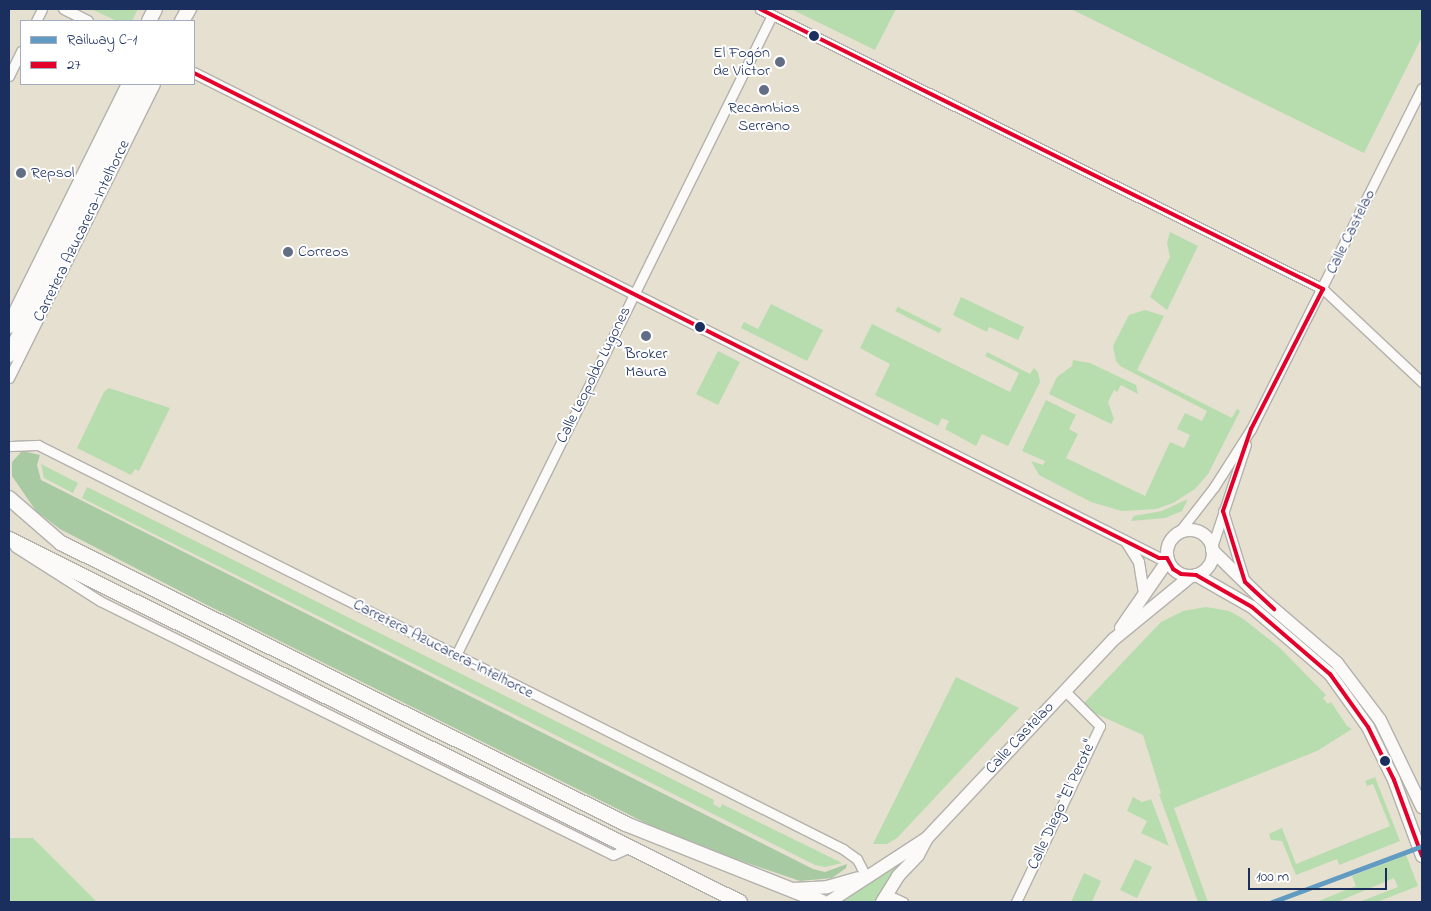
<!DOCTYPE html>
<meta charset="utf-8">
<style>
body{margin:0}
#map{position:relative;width:1431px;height:911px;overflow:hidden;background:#e6e0d0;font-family:"Indie Flower",sans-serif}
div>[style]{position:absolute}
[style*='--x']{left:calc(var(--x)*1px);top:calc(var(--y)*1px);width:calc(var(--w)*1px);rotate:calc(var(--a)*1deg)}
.green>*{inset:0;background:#b7dcae}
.forest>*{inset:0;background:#a7caa2}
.roads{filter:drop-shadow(1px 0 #b3b1ac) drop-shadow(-1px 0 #b3b1ac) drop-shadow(0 1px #b3b1ac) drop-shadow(0 -1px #b3b1ac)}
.minor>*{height:9px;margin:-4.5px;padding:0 4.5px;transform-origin:4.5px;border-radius:4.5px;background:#fbfaf8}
.tertiary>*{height:10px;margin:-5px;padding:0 5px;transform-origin:5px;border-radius:5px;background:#fbfaf8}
.secondary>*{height:12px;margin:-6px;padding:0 6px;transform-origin:6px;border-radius:6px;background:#fbfaf8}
.secondary>.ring{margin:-6px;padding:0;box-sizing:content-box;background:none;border:12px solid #fbfaf8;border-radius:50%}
.primary>*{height:14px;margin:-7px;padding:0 7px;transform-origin:7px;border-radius:7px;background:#fbfaf8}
.bus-1>*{height:4px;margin:-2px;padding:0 2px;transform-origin:2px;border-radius:2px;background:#e4002b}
.rail-1>*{height:5px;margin:-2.5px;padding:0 2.5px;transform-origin:2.5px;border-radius:2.5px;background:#619bc1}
.dots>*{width:14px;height:14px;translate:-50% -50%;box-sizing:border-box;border:2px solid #fff;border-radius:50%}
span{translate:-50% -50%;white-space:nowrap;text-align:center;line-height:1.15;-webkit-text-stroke:4px #fff;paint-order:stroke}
.poi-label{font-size:16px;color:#1b2f5e}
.right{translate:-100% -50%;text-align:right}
.left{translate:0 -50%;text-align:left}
.street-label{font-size:16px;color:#1b2f5e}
.frame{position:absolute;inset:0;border:10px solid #1b2f5e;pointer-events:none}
.legend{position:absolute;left:20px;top:20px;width:175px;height:65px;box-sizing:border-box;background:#fff;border:1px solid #a4acbf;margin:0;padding:6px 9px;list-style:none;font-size:15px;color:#1b2f5e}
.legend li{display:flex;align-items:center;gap:10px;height:25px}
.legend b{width:25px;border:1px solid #a4acbf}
.scale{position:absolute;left:1248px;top:868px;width:139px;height:22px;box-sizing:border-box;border:2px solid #1b2f5e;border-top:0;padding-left:6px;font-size:15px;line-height:18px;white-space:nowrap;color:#1b2f5e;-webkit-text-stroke:4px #fff;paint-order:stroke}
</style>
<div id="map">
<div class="green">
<i style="clip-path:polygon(91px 9px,138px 9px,132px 21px,117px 21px)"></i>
<i style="clip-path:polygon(791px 9px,896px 9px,875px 50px)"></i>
<i style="clip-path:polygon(1071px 9px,1422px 9px,1422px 37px,1364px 153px)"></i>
<i style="clip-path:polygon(1170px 232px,1198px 246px,1167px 310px,1150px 297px,1170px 257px,1167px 243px)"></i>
<i style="clip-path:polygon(961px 297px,1024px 327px,1018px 340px,989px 327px,987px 332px,953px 315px)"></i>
<i style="clip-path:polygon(771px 304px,823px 330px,807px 361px,741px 328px,744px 322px,758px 329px)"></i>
<i style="clip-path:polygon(898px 307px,942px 329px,939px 333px,895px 311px)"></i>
<i style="clip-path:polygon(1145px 310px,1164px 316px,1137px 370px,1232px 418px,1237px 409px,1240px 411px,1208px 474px,1195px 489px,1173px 503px,1156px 509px,1122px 511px,1091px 502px,1039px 475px,1031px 461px,1043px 465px,1045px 461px,1022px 451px,1046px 400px,1076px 415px,1069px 429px,1078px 434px,1066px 458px,1145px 496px,1170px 442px,1184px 448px,1190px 435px,1177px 429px,1185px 413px,1202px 421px,1207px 411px,1120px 366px,1116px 361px,1113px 346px,1129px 315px)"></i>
<i style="clip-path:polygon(872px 324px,1010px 392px,1019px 373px,985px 356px,987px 352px,1030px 374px,1034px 368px,1038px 372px,1040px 382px,1008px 446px,982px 434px,976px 446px,945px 429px,949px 421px,942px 418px,938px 426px,875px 395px,890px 364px,860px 348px)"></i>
<i style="clip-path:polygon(718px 351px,740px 362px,718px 405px,696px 394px)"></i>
<i style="clip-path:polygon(1073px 360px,1090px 363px,1136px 385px,1138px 394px,1121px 385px,1117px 392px,1114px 390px,1108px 402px,1114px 419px,1111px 424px,1049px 394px,1057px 377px,1072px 366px)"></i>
<i style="clip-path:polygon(109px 388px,170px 408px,139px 471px,135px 469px,131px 475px,77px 448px,104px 392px)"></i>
<i style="clip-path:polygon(41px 464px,78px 483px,73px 493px,44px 478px)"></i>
<i style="clip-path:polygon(87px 487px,714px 800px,713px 804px,720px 808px,722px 804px,842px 863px,825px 867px,815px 865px,82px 498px)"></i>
<i style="clip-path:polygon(1188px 499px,1182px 511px,1165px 518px,1131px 521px,1134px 516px,1162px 511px)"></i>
<i style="clip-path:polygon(1206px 607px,1229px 611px,1242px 618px,1279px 647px,1326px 695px,1323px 698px,1328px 704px,1331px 702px,1347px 726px,1352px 729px,1317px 751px,1174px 808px,1208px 902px,1198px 902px,1159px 794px,1161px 793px,1143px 735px,1092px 712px,1083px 704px,1161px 622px,1183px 611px)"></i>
<i style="clip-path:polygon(956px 677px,1019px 708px,897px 838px,887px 844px,873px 844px)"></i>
<i style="clip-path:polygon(1375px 777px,1400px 841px,1339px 865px,1337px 859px,1296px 875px,1282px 841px,1271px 840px,1269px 834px,1282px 828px,1296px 864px,1390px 826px,1373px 784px,1367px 786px,1365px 781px)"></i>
<i style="clip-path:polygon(1133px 797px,1142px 802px,1151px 799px,1169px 846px,1141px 833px,1147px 821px,1127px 811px)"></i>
<i style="clip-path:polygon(9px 838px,33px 838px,97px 902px,9px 902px)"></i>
<i style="clip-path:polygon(1406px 855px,1418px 886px,1377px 902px,1359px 902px,1398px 887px,1394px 878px,1337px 902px,1316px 902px,1356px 886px,1352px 876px)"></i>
<i style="clip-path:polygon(905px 856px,908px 858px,882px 889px,876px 902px,840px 902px)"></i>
<i style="clip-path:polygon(1135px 859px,1152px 867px,1137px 898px,1120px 890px)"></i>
<i style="clip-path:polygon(1084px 873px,1101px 881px,1092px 902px,1071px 902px)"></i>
</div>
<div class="forest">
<i style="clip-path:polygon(22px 451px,40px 455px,37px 465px,41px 480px,813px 869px,825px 872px,847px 864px,846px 868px,832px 878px,800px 881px,680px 840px,207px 605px,60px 529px,36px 511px,12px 476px,12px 462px)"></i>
</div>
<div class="roads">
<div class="minor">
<i style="--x:760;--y:9;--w:629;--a:26.44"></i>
<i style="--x:1323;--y:289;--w:136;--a:43.2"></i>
<i style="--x:36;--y:21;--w:13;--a:-63"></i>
<i style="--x:9;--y:76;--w:28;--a:-64"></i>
<i style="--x:9;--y:378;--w:328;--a:-63.6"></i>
<i style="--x:9;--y:446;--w:29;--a:-2"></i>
<i style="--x:38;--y:445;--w:901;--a:26.65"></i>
<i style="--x:843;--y:849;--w:17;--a:36"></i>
<i style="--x:857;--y:859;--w:18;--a:63"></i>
<i style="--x:1223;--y:511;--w:71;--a:72.8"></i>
<i style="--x:1179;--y:532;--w:57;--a:-52.1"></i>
<i style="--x:1214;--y:487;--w:69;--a:-57.5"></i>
<i style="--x:1251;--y:429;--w:381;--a:-63.4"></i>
<i style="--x:15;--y:547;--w:101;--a:32.4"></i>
<i style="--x:100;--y:601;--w:572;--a:26.34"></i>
<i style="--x:613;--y:855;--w:21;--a:-25"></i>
<i style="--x:1212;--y:547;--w:108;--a:-71.7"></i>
<i style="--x:456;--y:655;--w:714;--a:-63.72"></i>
<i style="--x:886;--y:894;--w:19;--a:25"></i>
<i style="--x:1016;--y:902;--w:195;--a:-64.5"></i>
<i style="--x:1100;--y:726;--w:49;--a:-135"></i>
</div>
<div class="tertiary">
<i style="--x:64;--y:9;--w:27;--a:27"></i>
<i style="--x:194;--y:73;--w:1080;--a:26.68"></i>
<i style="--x:1159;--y:558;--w:8;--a:0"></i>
<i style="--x:1127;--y:543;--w:22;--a:58"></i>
<i style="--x:1139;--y:562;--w:31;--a:81"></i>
</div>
<div class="secondary">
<i class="ring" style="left:1167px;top:530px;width:34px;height:34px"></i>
<i style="--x:1212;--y:550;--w:67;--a:44.4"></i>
<i style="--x:1260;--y:597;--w:101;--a:40.6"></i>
<i style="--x:1337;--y:663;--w:71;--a:53"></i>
<i style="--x:1380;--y:720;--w:97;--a:64.2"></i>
<i style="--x:1196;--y:575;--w:64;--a:29.7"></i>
<i style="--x:1252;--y:607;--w:103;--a:40.7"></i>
<i style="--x:1330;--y:674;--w:65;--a:54.4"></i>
<i style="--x:1368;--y:727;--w:59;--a:63.9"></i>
<i style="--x:1394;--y:780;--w:81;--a:69.8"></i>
<i style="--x:1121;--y:628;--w:83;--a:-55.3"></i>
<i style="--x:793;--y:889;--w:34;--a:-3"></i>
<i style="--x:827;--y:887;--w:32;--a:-16"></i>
<i style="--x:829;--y:902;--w:117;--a:-33.1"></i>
<i style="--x:882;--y:902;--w:31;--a:-58"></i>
<i style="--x:898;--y:876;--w:29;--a:-46"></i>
<i style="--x:918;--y:855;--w:19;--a:-62"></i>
<i style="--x:927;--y:838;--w:273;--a:-46.8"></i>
<i style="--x:1114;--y:639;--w:99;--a:-39.3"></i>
</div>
<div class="primary">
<i style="--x:149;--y:21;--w:13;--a:-63"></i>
<i style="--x:182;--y:21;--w:14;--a:-60"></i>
<i style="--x:9;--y:326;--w:270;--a:-63.6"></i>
<i style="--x:9;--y:355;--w:303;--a:-63.5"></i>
<i style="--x:9;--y:498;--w:69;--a:40.9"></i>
<i style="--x:61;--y:543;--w:631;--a:26.44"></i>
<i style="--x:626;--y:824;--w:211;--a:21.7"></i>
<i style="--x:9;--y:539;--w:816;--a:26.41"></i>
</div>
</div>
<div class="bus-1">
<i style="--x:760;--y:9;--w:629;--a:26.44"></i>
<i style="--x:1323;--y:289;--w:157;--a:117.2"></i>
<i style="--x:1251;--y:429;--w:87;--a:108.9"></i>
<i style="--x:1223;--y:511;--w:74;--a:72.8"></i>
<i style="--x:1245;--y:582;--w:40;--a:43"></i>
<i style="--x:194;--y:73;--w:1080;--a:26.68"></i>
<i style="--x:1159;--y:558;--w:8;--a:0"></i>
<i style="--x:1167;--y:558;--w:13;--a:61"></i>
<i style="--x:1173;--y:569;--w:9;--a:32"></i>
<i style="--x:1181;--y:574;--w:15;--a:4"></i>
<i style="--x:1196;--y:575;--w:64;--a:29.7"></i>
<i style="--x:1252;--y:607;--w:103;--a:40.7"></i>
<i style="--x:1330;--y:674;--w:65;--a:54.4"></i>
<i style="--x:1368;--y:727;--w:59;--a:63.9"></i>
<i style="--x:1394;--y:780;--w:81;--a:69.8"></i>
</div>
<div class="rail-1">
<i style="--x:1272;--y:902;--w:160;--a:-20.5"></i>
</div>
<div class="dots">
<i style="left:814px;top:36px;background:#1b2f5e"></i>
<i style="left:780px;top:62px;background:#626d86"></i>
<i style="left:764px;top:90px;background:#626d86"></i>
<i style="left:21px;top:173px;background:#626d86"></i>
<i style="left:288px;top:252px;background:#626d86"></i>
<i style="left:700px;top:327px;background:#1b2f5e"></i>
<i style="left:646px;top:336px;background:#626d86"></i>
<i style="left:1385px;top:761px;background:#1b2f5e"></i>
</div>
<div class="poi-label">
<span class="right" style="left:770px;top:62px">El Fogón<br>de Victor</span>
<span style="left:764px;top:117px">Recambios<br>Serrano</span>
<span class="left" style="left:31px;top:173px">Repsol</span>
<span class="left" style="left:298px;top:252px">Correos</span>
<span style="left:646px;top:363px">Broker<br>Maura</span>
</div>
<div class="street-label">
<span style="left:82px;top:231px;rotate:-64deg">Carretera Azucarera-Intelhorce</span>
<span style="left:1351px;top:232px;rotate:-64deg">Calle Castelao</span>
<span style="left:594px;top:375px;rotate:-64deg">Calle Leopoldo Lugones</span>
<span style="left:443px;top:649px;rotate:27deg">Carretera Azucarera-Intelhorce</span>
<span style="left:1020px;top:738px;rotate:-47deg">Calle Castelao</span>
<span style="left:1062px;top:805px;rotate:-65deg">Calle Diego "El Perote"</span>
</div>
<div class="frame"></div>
<ul class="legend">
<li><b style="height:6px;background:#619bc1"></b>Railway C-1</li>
<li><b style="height:6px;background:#e4002b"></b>27</li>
</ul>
<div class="scale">100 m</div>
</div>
